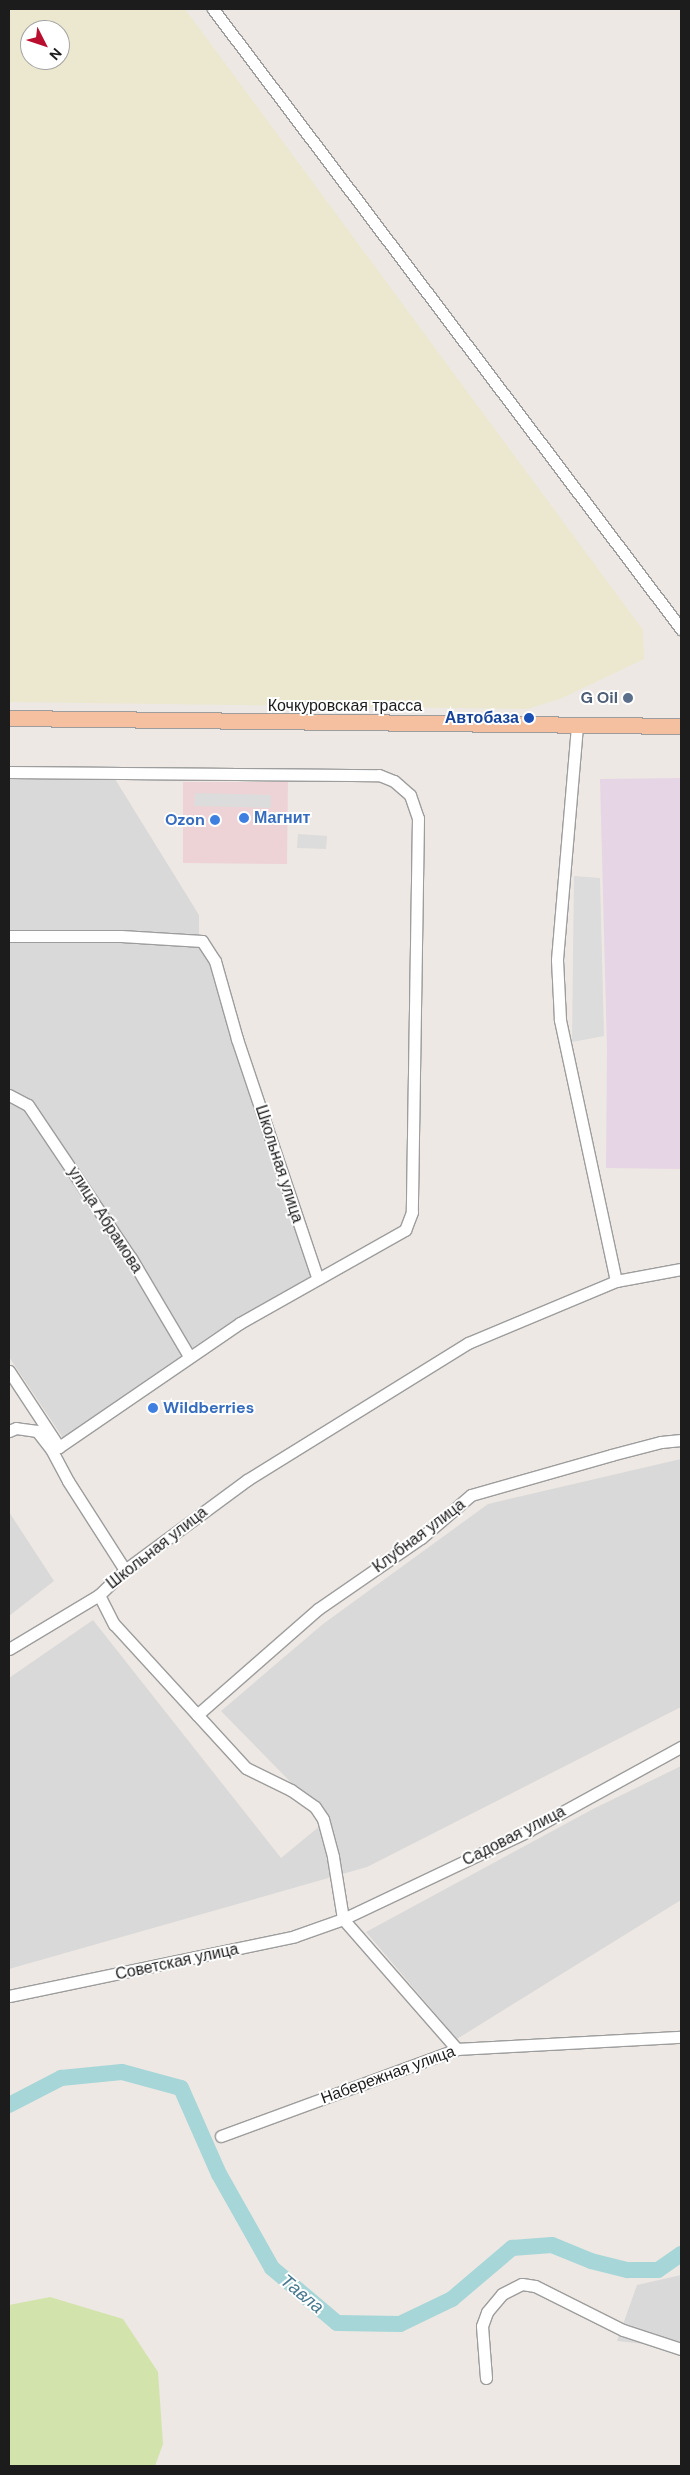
<!DOCTYPE html>
<meta charset="utf-8">
<style>
body{margin:0}
#map{position:relative;width:690px;height:2475px;overflow:hidden;background:#ede8e3;font-family:"DM Sans",sans-serif}
div>[style]{position:absolute}
[style*='--x']{left:calc(var(--x)*1px);top:calc(var(--y)*1px);width:calc(var(--w)*1px);rotate:calc(var(--a)*1deg)}
.residential>*{inset:0;background:#dad9d9}
.commercial>*{inset:0;background:#edd3d6}
.industrial>*{inset:0;background:#e6d5e5}
.farmland>*{inset:0;background:#ebe8cf}
.grass>*{inset:0;background:#d2e4ac}
.parking>*{inset:0;background:#dcdcdc}
.river>*{height:16px;margin:-8px;padding:0 8px;transform-origin:8px;border-radius:8px;background:#a6d6d8}
.roads{filter:drop-shadow(1px 0 #9d9d9d) drop-shadow(-1px 0 #9d9d9d) drop-shadow(0 1px #9d9d9d) drop-shadow(0 -1px #9d9d9d)}
.minor>*{height:11px;margin:-5.5px;padding:0 5.5px;transform-origin:5.5px;border-radius:5.5px;background:#fff}
.major>*{height:15px;margin:-7.5px;padding:0 7.5px;transform-origin:7.5px;border-radius:7.5px;background:#f5c0a0}
.dots>*{width:14px;height:14px;translate:-50% -50%;box-sizing:border-box;border:2px solid #fff;border-radius:50%}
span{translate:-50% -50%;white-space:nowrap;text-align:center;line-height:1.15;-webkit-text-stroke:4px #fff;paint-order:stroke}
.service-label{font-size:16px;color:#4e5e75;font-weight:700}
.right{translate:-100% -50%;text-align:right}
.street-label{font-size:16px;color:#1c1c1c}
.transit-label{font-size:16px;color:#164399;font-weight:700}
.shop-label{font-size:16px;color:#366cbe;font-weight:700}
.left{translate:0 -50%;text-align:left}
.water-label{font-size:18px;color:#47788e;font-style:italic}
.frame{position:absolute;inset:0;border:10px solid #1c1c1c;pointer-events:none}
.north{position:absolute;left:20px;top:20px;width:50px;height:50px;box-sizing:border-box;background:#fff;border:1px solid #a4a4a4;border-radius:50%;rotate:131deg;font-size:14px;font-weight:700;line-height:20px;text-align:center;color:#1c1c1c}
.north::after{content:'';display:block;margin:auto;width:18px;height:22px;background:#ba0e2e;clip-path:polygon(50% 0,100% 100%,50% 72%,0 100%)}
</style>
<div id="map">
<div class="residential">
<i style="clip-path:polygon(9px 778px,115px 779px,199px 915px,199px 947px,209px 961px,312px 1276px,214px 1333px,63px 1438px,9px 1357px)"></i>
<i style="clip-path:polygon(681px 1459px,681px 1707px,367px 1867px,9px 1969px,9px 1678px,93px 1620px,281px 1858px,321px 1825px,315px 1807px,221px 1711px,323px 1624px,488px 1504px)"></i>
<i style="clip-path:polygon(9px 1512px,54px 1581px,9px 1616px)"></i>
<i style="clip-path:polygon(681px 1766px,681px 1900px,457px 2039px,366px 1932px,593px 1809px)"></i>
<i style="clip-path:polygon(681px 2275px,681px 2348px,617px 2341px,637px 2285px)"></i>
</div>
<div class="commercial">
<i style="clip-path:polygon(183px 782px,288px 782px,287px 864px,183px 863px)"></i>
</div>
<div class="industrial">
<i style="clip-path:polygon(681px 778px,681px 1169px,606px 1168px,607px 1050px,600px 779px)"></i>
</div>
<div class="farmland">
<i style="clip-path:polygon(evenodd,9px 9px,185px 9px,643px 630px,644px 659px,560px 699px,527px 709px,9px 702px,9px 9px,30px 30px,60px 30px,60px 60px,30px 60px,30px 30px)"></i>
</div>
<div class="grass">
<i style="clip-path:polygon(50px 2297px,123px 2319px,158px 2372px,163px 2444px,155px 2466px,9px 2466px,9px 2305px)"></i>
</div>
<div class="parking">
<i style="clip-path:polygon(195px 793px,271px 795px,271px 808px,194px 806px)"></i>
<i style="clip-path:polygon(298px 834px,327px 836px,326px 849px,297px 848px)"></i>
<i style="clip-path:polygon(574px 876px,600px 878px,604px 1036px,572px 1042px)"></i>
</div>
<div class="river">
<i style="--x:9;--y:2105;--w:59;--a:-27.4"></i>
<i style="--x:61;--y:2078;--w:61;--a:-5.6"></i>
<i style="--x:122;--y:2072;--w:61;--a:15.2"></i>
<i style="--x:181;--y:2088;--w:94;--a:66.2"></i>
<i style="--x:219;--y:2174;--w:108;--a:60.6"></i>
<i style="--x:272;--y:2268;--w:85;--a:40.2"></i>
<i style="--x:337;--y:2323;--w:63;--a:0.9"></i>
<i style="--x:400;--y:2324;--w:58;--a:-25.7"></i>
<i style="--x:452;--y:2299;--w:79;--a:-40.4"></i>
<i style="--x:512;--y:2248;--w:40;--a:-4.3"></i>
<i style="--x:552;--y:2245;--w:42;--a:22.3"></i>
<i style="--x:591;--y:2261;--w:38;--a:14"></i>
<i style="--x:628;--y:2270;--w:30;--a:0"></i>
<i style="--x:658;--y:2270;--w:28;--a:-35"></i>
</div>
<div class="roads">
<div class="minor">
<i style="--x:213;--y:9;--w:777;--a:52.95"></i>
<i style="--x:577;--y:726;--w:235;--a:94.9"></i>
<i style="--x:557;--y:960;--w:60;--a:87.1"></i>
<i style="--x:560;--y:1020;--w:267;--a:77.9"></i>
<i style="--x:9;--y:772;--w:370;--a:0.5"></i>
<i style="--x:379;--y:775;--w:16;--a:22"></i>
<i style="--x:394;--y:781;--w:21;--a:41"></i>
<i style="--x:410;--y:795;--w:24;--a:71"></i>
<i style="--x:418;--y:818;--w:394;--a:90.9"></i>
<i style="--x:412;--y:1212;--w:19;--a:111"></i>
<i style="--x:405;--y:1230;--w:189;--a:150.6"></i>
<i style="--x:240;--y:1323;--w:219;--a:145.6"></i>
<i style="--x:59;--y:1447;--w:8;--a:166"></i>
<i style="--x:51;--y:1449;--w:23;--a:-128"></i>
<i style="--x:37;--y:1431;--w:21;--a:-172"></i>
<i style="--x:16;--y:1428;--w:8;--a:157"></i>
<i style="--x:9;--y:936;--w:112;--a:0"></i>
<i style="--x:121;--y:936;--w:81;--a:3.5"></i>
<i style="--x:202;--y:941;--w:24;--a:57"></i>
<i style="--x:215;--y:961;--w:81;--a:74.2"></i>
<i style="--x:237;--y:1039;--w:253;--a:71.4"></i>
<i style="--x:9;--y:1095;--w:21;--a:28"></i>
<i style="--x:28;--y:1105;--w:184;--a:56.1"></i>
<i style="--x:131;--y:1258;--w:114;--a:59.4"></i>
<i style="--x:9;--y:1371;--w:91;--a:56.7"></i>
<i style="--x:51;--y:1449;--w:36;--a:62"></i>
<i style="--x:68;--y:1481;--w:106;--a:57.4"></i>
<i style="--x:99;--y:1595;--w:33;--a:63"></i>
<i style="--x:114;--y:1624;--w:195;--a:47.5"></i>
<i style="--x:246;--y:1768;--w:50;--a:26.1"></i>
<i style="--x:291;--y:1790;--w:29;--a:35"></i>
<i style="--x:315;--y:1807;--w:14;--a:56"></i>
<i style="--x:323;--y:1819;--w:39;--a:75"></i>
<i style="--x:333;--y:1857;--w:63;--a:80.8"></i>
<i style="--x:343;--y:1919;--w:173;--a:48.8"></i>
<i style="--x:9;--y:1649;--w:105;--a:-31"></i>
<i style="--x:99;--y:1595;--w:36;--a:-44"></i>
<i style="--x:125;--y:1570;--w:152;--a:-36.4"></i>
<i style="--x:247;--y:1480;--w:260;--a:-31.8"></i>
<i style="--x:468;--y:1343;--w:160;--a:-22.7"></i>
<i style="--x:616;--y:1281;--w:66;--a:-10.5"></i>
<i style="--x:197;--y:1715;--w:161;--a:-41.2"></i>
<i style="--x:318;--y:1609;--w:125;--a:-34.6"></i>
<i style="--x:421;--y:1538;--w:66;--a:-40.7"></i>
<i style="--x:471;--y:1495;--w:146;--a:-15.9"></i>
<i style="--x:611;--y:1455;--w:52;--a:-14.6"></i>
<i style="--x:661;--y:1442;--w:20;--a:-6"></i>
<i style="--x:9;--y:1996;--w:292;--a:-11.8"></i>
<i style="--x:295;--y:1936;--w:51;--a:-19.5"></i>
<i style="--x:343;--y:1919;--w:205;--a:-25.4"></i>
<i style="--x:528;--y:1831;--w:175;--a:-28.8"></i>
<i style="--x:221;--y:2136;--w:252;--a:-20.2"></i>
<i style="--x:457;--y:2049;--w:224;--a:-3.1"></i>
<i style="--x:486;--y:2378;--w:52;--a:-94.4"></i>
<i style="--x:482;--y:2326;--w:15;--a:-70"></i>
<i style="--x:487;--y:2312;--w:23;--a:-50"></i>
<i style="--x:502;--y:2294;--w:22;--a:-27"></i>
<i style="--x:522;--y:2284;--w:13;--a:9"></i>
<i style="--x:535;--y:2286;--w:98;--a:26.6"></i>
<i style="--x:623;--y:2330;--w:61;--a:18.1"></i>
</div>
<div class="major">
<i style="--x:9;--y:718;--w:672;--a:0.68"></i>
</div>
</div>
<div class="dots">
<i style="left:628px;top:698px;background:#5c6f8a"></i>
<i style="left:529px;top:718px;background:#1a4fb4"></i>
<i style="left:244px;top:818px;background:#3f7fe0"></i>
<i style="left:215px;top:820px;background:#3f7fe0"></i>
<i style="left:153px;top:1408px;background:#3f7fe0"></i>
</div>
<div class="service-label">
<span class="right" style="left:618px;top:698px">G Oil</span>
</div>
<div class="street-label">
<span style="left:345px;top:706px">Кочкуровская трасса</span>
<span style="left:279px;top:1164px;rotate:72deg">Школьная улица</span>
<span style="left:105px;top:1220px;rotate:57deg">улица Абрамова</span>
<span style="left:419px;top:1536px;rotate:-37deg">Клубная улица</span>
<span style="left:157px;top:1548px;rotate:-38deg">Школьная улица</span>
<span style="left:514px;top:1836px;rotate:-27deg">Садовая улица</span>
<span style="left:177px;top:1962px;rotate:-12deg">Советская улица</span>
<span style="left:388px;top:2075px;rotate:-20deg">Набережная улица</span>
</div>
<div class="transit-label">
<span class="right" style="left:519px;top:718px">Автобаза</span>
</div>
<div class="shop-label">
<span class="left" style="left:254px;top:818px">Магнит</span>
<span class="right" style="left:205px;top:820px">Ozon</span>
<span class="left" style="left:163px;top:1408px">Wildberries</span>
</div>
<div class="water-label">
<span style="left:302px;top:2294px;rotate:40deg">Тавла</span>
</div>
<div class="frame"></div>
<div class="north">N</div>
</div>
